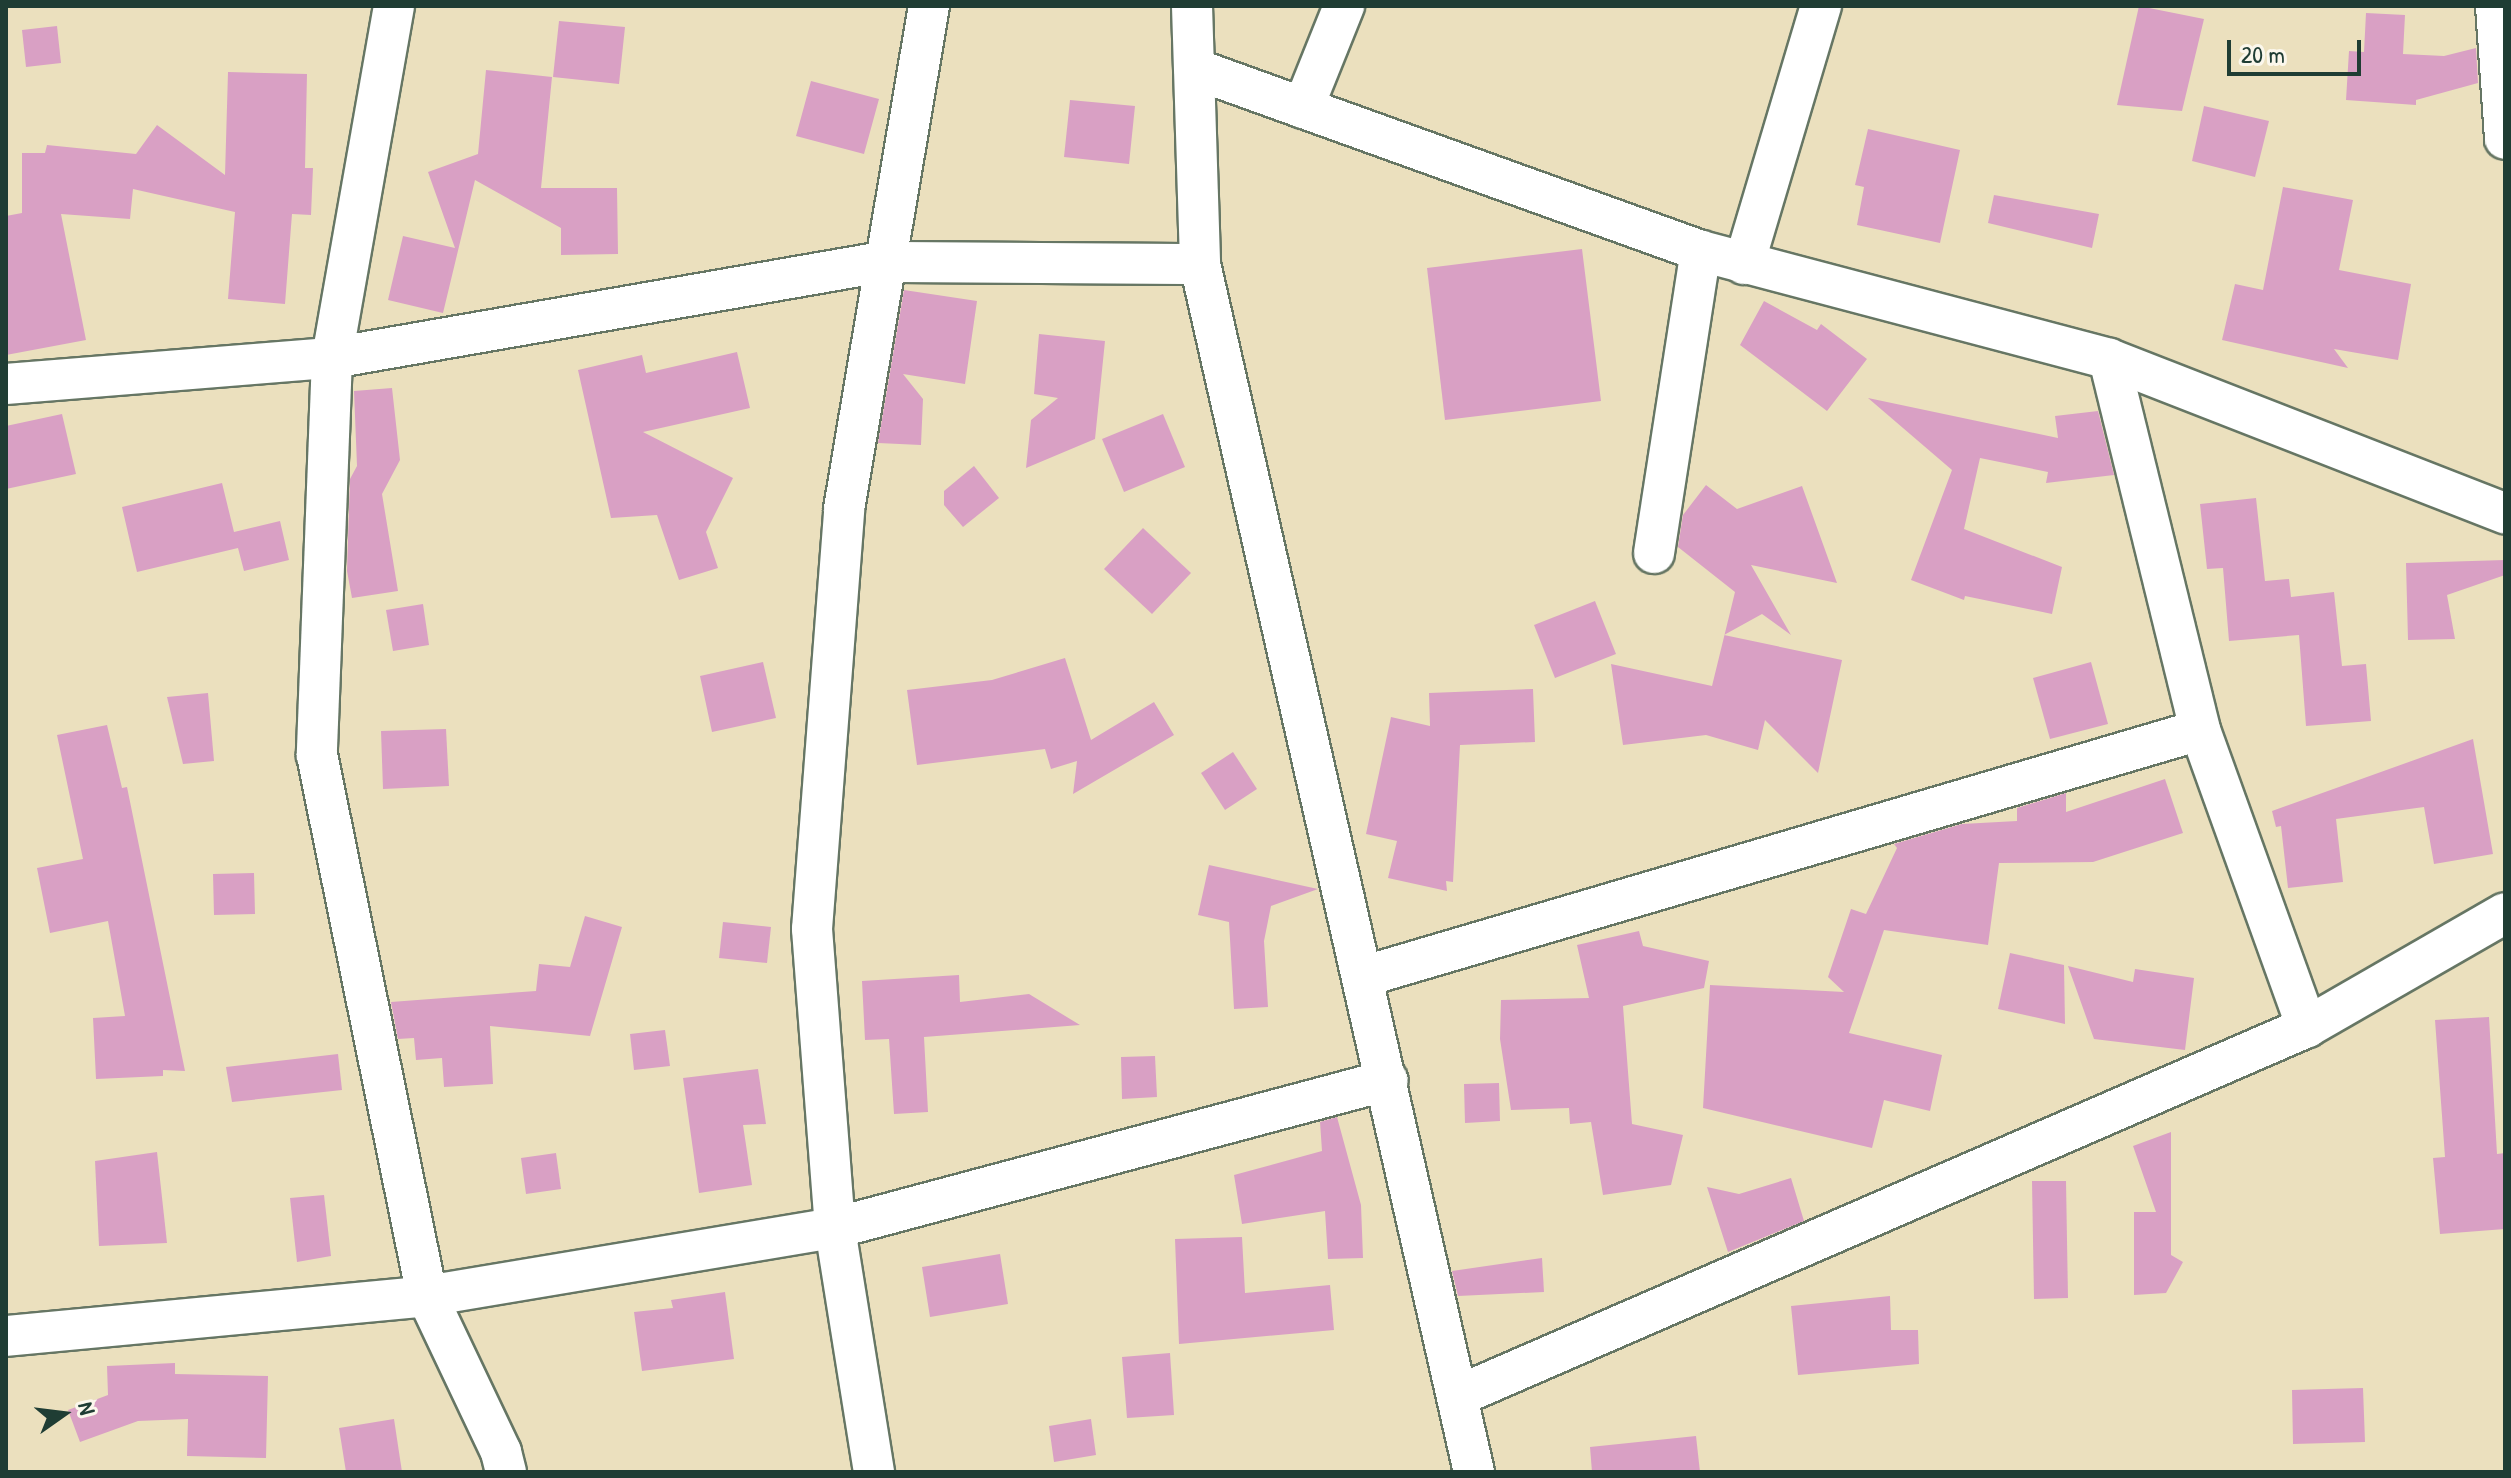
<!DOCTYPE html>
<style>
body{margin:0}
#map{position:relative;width:2511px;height:1478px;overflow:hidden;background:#ebe0be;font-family:"Patrick Hand",sans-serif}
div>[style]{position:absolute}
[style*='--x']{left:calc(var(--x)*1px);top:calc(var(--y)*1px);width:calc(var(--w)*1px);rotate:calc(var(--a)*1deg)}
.building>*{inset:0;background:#d9a0c4}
.roads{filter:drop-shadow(2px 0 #667664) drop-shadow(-2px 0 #667664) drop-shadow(0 2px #667664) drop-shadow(0 -2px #667664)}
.street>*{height:40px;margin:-20px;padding:0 20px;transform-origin:20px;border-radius:20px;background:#fff}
span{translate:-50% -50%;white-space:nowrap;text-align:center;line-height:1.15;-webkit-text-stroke:6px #fbf7ec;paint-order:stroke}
.frame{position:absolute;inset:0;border:8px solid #1f3d34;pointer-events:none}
.north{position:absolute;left:24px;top:1374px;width:80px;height:80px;-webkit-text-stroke:6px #fbf7ec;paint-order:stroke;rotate:76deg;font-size:22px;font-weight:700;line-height:32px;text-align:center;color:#1f3d34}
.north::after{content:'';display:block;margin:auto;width:28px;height:36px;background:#1f3d34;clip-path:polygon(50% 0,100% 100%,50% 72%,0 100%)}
.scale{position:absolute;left:2227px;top:40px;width:134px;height:36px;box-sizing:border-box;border:4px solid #1f3d34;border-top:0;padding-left:10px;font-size:24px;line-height:28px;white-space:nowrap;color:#1f3d34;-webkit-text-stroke:6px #fbf7ec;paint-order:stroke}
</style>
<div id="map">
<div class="building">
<i style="clip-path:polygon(2139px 6px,2204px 19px,2182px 111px,2117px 105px)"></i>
<i style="clip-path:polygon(2366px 13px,2405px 15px,2403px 54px,2444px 56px,2476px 48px,2478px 83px,2416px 100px,2416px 105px,2346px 100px,2349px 51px,2364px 52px)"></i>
<i style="clip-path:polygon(559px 21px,625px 27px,619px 84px,553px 77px)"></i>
<i style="clip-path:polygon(57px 26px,61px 63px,26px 67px,22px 30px)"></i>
<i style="clip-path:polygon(486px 70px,552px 77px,541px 188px,617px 188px,618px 254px,561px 255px,561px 228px,475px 180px,443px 313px,388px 300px,403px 236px,455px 248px,428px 172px,478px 154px)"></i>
<i style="clip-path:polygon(228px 72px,307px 74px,305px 168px,313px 168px,311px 215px,292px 214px,285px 304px,228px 299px,235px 212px,133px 189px,130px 219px,61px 214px,86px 340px,6px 355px,6px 216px,22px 213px,22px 153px,45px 153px,47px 145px,136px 154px,157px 125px,225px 175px)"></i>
<i style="clip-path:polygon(811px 81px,879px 99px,864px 154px,796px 136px)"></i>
<i style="clip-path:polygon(1070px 100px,1135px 106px,1129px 164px,1064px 157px)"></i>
<i style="clip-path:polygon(2204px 106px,2269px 121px,2255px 177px,2192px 161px)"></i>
<i style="clip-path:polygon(1868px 129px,1960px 150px,1940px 243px,1857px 225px,1864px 187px,1855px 185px)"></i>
<i style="clip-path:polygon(2283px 187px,2353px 200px,2339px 270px,2411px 284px,2398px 360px,2334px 349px,2348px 368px,2222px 340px,2235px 284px,2263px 290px)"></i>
<i style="clip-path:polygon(1994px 195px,2099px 214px,2092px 248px,1988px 223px)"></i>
<i style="clip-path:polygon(1582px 249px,1601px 401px,1445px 420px,1427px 268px)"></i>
<i style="clip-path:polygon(904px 290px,977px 301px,965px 384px,903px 374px,923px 399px,921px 445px,878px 443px)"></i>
<i style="clip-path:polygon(1764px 301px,1817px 330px,1821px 324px,1867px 359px,1827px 411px,1740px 345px)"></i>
<i style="clip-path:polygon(1039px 334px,1105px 341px,1095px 439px,1026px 468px,1031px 420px,1058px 398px,1034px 394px)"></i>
<i style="clip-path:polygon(737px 352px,750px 408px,643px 432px,733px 478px,706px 532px,718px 568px,679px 580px,657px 515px,611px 518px,578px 370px,642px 355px,646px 373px)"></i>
<i style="clip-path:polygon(392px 388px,400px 460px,382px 494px,398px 591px,352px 598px,347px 571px,350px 479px,357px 466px,354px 391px)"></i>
<i style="clip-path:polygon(1868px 398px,2058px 438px,2055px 416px,2098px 411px,2114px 475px,2046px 483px,2048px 472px,1980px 458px,1964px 529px,2062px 567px,2052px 614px,1965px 596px,1964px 600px,1911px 580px,1952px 470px)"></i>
<i style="clip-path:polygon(62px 414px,76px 474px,6px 489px,6px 426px)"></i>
<i style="clip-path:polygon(1163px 414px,1185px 467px,1124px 492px,1102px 439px)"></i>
<i style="clip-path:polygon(974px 466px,999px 498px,963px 527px,944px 505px,944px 491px)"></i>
<i style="clip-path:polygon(222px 483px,234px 532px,280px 521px,289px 560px,244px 571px,238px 548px,137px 572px,122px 507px)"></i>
<i style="clip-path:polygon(1706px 485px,1737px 509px,1802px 486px,1837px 583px,1751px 565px,1791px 635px,1762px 614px,1724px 635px,1842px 660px,1818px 773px,1765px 720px,1758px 750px,1706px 735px,1623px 745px,1611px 664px,1712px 686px,1735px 592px,1678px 547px,1683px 515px)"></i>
<i style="clip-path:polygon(2256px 498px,2265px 581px,2289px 579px,2291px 597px,2334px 592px,2342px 666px,2366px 664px,2371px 721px,2306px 726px,2299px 635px,2229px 641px,2223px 568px,2207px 569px,2200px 504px)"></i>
<i style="clip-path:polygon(1143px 528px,1191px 573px,1152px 614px,1104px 569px)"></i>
<i style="clip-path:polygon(2505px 560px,2505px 575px,2447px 595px,2455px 639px,2408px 640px,2406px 563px)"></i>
<i style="clip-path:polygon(1595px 601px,1616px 654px,1555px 678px,1534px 625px)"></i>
<i style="clip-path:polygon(423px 604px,429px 645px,393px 651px,386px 610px)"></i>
<i style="clip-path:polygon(1065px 658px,1091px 740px,1154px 702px,1174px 735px,1073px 794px,1077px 761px,1051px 769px,1045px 749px,917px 765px,907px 690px,992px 680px)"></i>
<i style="clip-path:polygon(763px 662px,776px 718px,712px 732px,700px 676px)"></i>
<i style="clip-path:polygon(2091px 662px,2108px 724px,2050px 739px,2033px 678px)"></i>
<i style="clip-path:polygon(1533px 689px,1535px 742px,1460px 745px,1453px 882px,1446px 881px,1447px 891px,1388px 878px,1397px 841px,1366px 834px,1391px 717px,1430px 726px,1429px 693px)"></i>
<i style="clip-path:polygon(208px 693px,214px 761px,183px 764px,167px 697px)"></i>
<i style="clip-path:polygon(107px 725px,122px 788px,127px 787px,185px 1071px,163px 1070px,163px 1076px,96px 1079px,93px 1018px,125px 1016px,108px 921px,50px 933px,37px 868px,83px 859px,57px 735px)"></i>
<i style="clip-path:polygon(446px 729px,449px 786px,383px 789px,381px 731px)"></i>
<i style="clip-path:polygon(2473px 739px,2493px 854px,2434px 864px,2424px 807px,2336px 819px,2343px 882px,2288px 888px,2281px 826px,2276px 827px,2272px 811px)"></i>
<i style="clip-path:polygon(1233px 752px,1257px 789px,1225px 810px,1201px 773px)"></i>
<i style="clip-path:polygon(2165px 779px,2183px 833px,2093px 862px,1999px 863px,1988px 945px,1884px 930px,1849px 1033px,1942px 1055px,1930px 1111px,1884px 1100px,1872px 1148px,1703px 1108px,1710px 985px,1844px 992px,1828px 977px,1851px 909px,1866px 914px,1897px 848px,1894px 844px,1962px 824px,2017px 821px,2017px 808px,2066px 793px,2066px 812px)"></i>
<i style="clip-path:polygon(1209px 865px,1318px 889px,1271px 906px,1264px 941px,1268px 1007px,1234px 1009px,1229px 922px,1198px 915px)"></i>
<i style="clip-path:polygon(254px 873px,255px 914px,214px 915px,213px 874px)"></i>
<i style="clip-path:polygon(585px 916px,622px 927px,590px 1036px,490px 1026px,493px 1084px,444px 1087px,442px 1058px,416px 1060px,414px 1038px,398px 1039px,391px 1002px,536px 991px,539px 964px,570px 967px)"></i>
<i style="clip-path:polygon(723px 922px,771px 927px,767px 963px,719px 958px)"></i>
<i style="clip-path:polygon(1639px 931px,1643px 946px,1709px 961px,1704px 988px,1623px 1006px,1632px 1124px,1683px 1135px,1671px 1185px,1603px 1195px,1591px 1122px,1570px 1124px,1569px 1108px,1511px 1110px,1500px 1039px,1501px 1000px,1589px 998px,1577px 945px)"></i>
<i style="clip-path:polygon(2010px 953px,2064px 965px,2065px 1024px,1998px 1009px)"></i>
<i style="clip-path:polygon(2068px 966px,2133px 982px,2135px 969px,2194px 978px,2185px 1050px,2094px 1039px)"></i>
<i style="clip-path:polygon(959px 975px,960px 1002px,1029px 994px,1080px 1025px,924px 1037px,928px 1112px,894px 1114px,889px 1039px,865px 1040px,862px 981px)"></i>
<i style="clip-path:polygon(2489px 1017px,2497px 1154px,2505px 1153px,2505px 1229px,2440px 1234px,2433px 1158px,2445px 1157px,2435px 1020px)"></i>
<i style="clip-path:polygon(665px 1030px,670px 1066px,634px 1070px,630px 1034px)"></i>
<i style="clip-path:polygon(338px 1054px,342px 1090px,232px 1102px,226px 1067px)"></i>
<i style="clip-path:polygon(1155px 1056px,1157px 1097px,1122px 1099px,1121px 1057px)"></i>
<i style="clip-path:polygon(758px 1069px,766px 1124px,743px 1125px,752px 1185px,699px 1193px,683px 1078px)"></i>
<i style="clip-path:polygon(1499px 1083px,1500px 1121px,1465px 1123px,1464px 1084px)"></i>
<i style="clip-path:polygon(1337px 1117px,1361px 1205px,1363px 1258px,1328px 1259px,1325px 1211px,1242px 1224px,1234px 1175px,1322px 1151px,1320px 1122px)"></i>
<i style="clip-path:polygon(2171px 1132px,2171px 1255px,2183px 1262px,2166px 1293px,2134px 1295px,2134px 1212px,2156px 1212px,2133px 1146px)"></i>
<i style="clip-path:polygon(157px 1152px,167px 1243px,99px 1246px,95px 1161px)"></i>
<i style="clip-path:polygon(556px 1153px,561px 1189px,526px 1194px,521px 1158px)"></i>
<i style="clip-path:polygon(1791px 1178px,1804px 1221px,1728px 1252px,1707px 1187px,1739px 1194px)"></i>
<i style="clip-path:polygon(2032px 1181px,2066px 1181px,2068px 1298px,2034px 1299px)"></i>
<i style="clip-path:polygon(324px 1195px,331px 1256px,297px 1262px,290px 1198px)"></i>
<i style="clip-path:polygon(1242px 1237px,1245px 1293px,1330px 1285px,1334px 1330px,1179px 1344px,1175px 1239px)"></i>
<i style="clip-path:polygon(1000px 1254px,1008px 1304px,930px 1317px,922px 1267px)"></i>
<i style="clip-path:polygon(1542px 1258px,1544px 1292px,1458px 1296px,1452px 1271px)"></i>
<i style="clip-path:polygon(725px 1292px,734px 1359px,642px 1371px,634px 1312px,673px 1308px,671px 1300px)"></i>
<i style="clip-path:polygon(1890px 1296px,1891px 1330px,1918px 1330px,1919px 1364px,1798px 1375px,1791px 1306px)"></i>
<i style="clip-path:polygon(1170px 1353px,1174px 1415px,1127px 1418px,1122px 1357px)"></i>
<i style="clip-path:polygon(175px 1363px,175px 1374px,268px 1376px,266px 1458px,187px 1456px,188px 1419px,138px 1421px,80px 1442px,68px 1410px,108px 1395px,107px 1366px)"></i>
<i style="clip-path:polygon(2363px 1388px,2365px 1442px,2293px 1444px,2292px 1390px)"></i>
<i style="clip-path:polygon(394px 1419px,402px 1472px,346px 1472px,339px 1428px)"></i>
<i style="clip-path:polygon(1091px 1419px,1096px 1455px,1054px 1462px,1049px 1426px)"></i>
<i style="clip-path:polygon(1696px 1436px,1700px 1472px,1592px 1472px,1590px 1447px)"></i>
</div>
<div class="roads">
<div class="street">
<i style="--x:394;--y:6;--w:357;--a:100"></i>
<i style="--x:332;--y:358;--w:397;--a:92.2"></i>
<i style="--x:317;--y:755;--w:552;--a:78.51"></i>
<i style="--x:427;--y:1296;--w:173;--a:64.6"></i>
<i style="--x:501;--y:1452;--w:21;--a:76"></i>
<i style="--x:1192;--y:6;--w:258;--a:88.2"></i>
<i style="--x:1200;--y:264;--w:1239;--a:77.22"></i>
<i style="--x:2496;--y:6;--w:133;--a:86.1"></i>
<i style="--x:1198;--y:70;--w:535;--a:19.79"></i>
<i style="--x:1701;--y:251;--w:422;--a:14.8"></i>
<i style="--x:2109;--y:359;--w:425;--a:21.3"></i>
<i style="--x:1303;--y:108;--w:110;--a:-68.1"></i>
<i style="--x:1744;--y:264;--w:269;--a:-73.4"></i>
<i style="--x:2109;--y:359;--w:382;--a:76.2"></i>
<i style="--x:2200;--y:730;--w:316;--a:70.2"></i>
<i style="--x:6;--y:384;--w:327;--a:-4.6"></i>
<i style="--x:332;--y:358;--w:558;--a:-9.9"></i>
<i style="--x:882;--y:262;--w:318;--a:0.4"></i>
<i style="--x:1654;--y:553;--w:306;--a:-81.2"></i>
<i style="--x:1365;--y:976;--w:870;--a:-16.42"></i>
<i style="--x:6;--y:1336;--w:423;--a:-5.4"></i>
<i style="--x:427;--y:1296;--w:414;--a:-9.5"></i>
<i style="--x:835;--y:1228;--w:572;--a:-14.98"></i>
<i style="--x:1460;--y:1395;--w:923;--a:-23.48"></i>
<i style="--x:2307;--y:1027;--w:228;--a:-29.9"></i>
<i style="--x:874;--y:1472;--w:247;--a:-99.1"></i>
<i style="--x:835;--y:1228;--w:300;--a:-94.4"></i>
<i style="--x:812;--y:929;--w:421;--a:-85.6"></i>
<i style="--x:844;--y:509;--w:510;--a:-80.41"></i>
</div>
</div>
<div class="frame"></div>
<div class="north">N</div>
<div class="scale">20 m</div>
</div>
